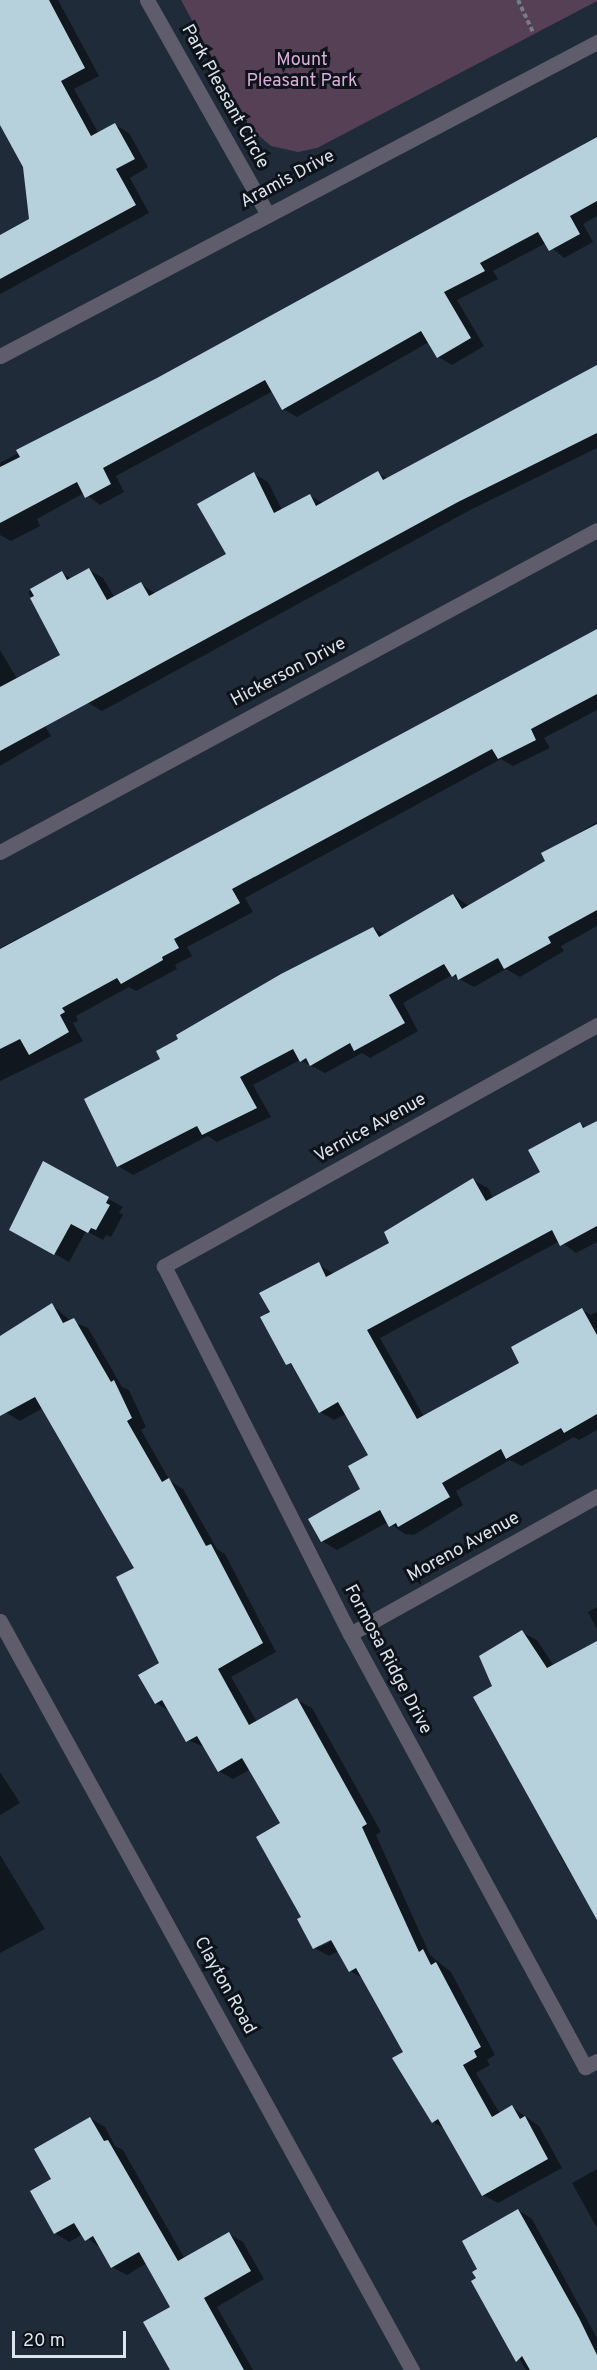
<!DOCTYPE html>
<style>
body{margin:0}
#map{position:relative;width:597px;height:2370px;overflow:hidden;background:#202b3a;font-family:Overpass,sans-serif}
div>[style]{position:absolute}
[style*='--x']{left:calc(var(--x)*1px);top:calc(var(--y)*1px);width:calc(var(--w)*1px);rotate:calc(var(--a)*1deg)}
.green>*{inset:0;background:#564056}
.shadow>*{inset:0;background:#0007}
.building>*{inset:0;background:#b6d1db}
.path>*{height:4px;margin-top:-2px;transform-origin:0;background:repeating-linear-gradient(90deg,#747e8b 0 4.5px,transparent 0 7.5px)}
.minor>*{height:15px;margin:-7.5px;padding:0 7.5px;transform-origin:7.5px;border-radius:7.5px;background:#5f5d6b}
span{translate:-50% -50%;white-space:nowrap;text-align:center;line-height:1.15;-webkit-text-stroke:6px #0e131a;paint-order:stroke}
.park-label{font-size:18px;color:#daaddb}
.street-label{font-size:18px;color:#dbe3ed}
.scale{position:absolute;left:12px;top:2331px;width:114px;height:27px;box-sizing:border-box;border:3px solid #dbe3ed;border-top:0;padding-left:8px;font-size:18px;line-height:21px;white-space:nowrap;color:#dbe3ed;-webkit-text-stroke:4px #0e131a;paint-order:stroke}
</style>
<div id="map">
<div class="green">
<i style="clip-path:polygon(181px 0,597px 0,597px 1px,317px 148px,298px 152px,271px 146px,250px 128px)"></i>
</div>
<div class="shadow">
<i style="clip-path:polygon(0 0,58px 0,99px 76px,74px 89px,99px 134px,115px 125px,129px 133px,148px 167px,130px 178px,149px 213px,0 294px,0 237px,31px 220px,24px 166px,0 122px)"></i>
<i style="clip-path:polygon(597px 136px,597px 216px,583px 224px,593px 242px,564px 258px,546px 243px,493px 271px,498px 279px,457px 300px,484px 346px,452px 365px,438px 357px,429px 342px,297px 417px,283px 409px,273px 391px,116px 476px,124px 492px,100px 505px,84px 493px,37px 519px,40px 526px,11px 541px,0 535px,0 463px,513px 186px)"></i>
<i style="clip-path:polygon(597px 367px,597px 448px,472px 509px,102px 711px,88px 703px,28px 592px,62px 573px,72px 579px,89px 570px,103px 578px,115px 598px,141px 584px,156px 594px,228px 555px,254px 474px,268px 482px,282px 510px,310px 496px,323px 503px,378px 473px,388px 479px)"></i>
<i style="clip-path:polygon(597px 632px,597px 710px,544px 738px,550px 748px,513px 766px,501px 759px,245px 898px,253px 912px,187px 947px,192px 956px,175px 965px,177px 969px,136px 991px,129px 987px,76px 1016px,78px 1021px,73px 1023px,83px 1041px,0 1081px,0 948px)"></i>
<i style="clip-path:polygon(0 650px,51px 736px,0 766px)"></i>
<i style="clip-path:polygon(597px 822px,597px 926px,561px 946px,564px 951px,520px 977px,506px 969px,474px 987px,452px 975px,403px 1003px,418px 1031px,370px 1058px,362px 1053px,325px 1073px,300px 1060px,253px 1085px,271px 1117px,217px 1142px,208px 1136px,133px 1175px,118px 1166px,86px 1100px,162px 1059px,373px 928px,385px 935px,453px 895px,469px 906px,547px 862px,543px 854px)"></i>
<i style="clip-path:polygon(597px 1123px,597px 1242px,576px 1253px,560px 1241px,380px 1338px,424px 1417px,521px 1363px,582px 1310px,591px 1315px,597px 1312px,597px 1430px,579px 1440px,574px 1437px,522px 1466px,510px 1460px,456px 1491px,463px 1505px,414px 1535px,405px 1534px,388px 1522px,337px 1550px,322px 1541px,310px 1519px,362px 1490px,370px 1456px,346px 1414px,334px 1420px,320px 1412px,262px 1318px,318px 1264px,334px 1274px,391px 1243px,473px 1180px,488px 1188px,493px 1198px,542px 1172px,580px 1124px,587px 1128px)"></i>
<i style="clip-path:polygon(43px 1163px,123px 1207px,119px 1212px,123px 1215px,111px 1237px,106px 1235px,103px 1240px,86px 1231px,69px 1262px,11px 1229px)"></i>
<i style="clip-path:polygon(evenodd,52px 1305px,71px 1321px,88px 1328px,122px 1387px,129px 1390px,146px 1427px,141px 1430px,170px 1481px,183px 1489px,217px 1549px,225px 1554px,276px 1652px,231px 1677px,257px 1722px,297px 1700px,312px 1708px,381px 1832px,376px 1835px,430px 1955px,451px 1972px,495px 2055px,487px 2060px,490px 2065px,476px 2073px,500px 2114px,512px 2107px,539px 2126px,562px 2168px,498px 2203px,483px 2195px,445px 2129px,433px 2122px,405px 2052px,364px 1979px,350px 1971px,339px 1951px,329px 1956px,314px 1948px,282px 1824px,251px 1769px,233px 1779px,219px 1771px,205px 1747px,187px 1740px,171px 1712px,156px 1703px,161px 1663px,136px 1568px,43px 1408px,20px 1421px,5px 1412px,0 1403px,0 1337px,52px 1305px,337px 1935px,338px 1938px,320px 1947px,320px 1944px,337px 1935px)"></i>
<i style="clip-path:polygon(597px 1607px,597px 1629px,588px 1612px)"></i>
<i style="clip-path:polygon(522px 1632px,537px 1640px,554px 1666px,597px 1643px,597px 1917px,559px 1854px,562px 1852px,494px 1687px)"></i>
<i style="clip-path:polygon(0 1772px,20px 1803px,0 1815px)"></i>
<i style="clip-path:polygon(0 1855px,45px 1929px,0 1953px)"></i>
<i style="clip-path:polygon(90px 2118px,105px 2127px,115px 2146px,123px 2150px,185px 2259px,229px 2234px,243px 2242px,264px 2279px,217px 2307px,253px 2370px,172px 2370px,172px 2308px,147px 2263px,127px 2275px,112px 2267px,100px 2248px,83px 2234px,69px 2242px,55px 2233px,53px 2180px)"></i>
<i style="clip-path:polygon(597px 2169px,597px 2228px,572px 2183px)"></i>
<i style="clip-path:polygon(518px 2210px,532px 2219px,597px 2338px,597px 2370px,526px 2370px,473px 2282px,478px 2279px,479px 2270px)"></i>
</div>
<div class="building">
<i style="clip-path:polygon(0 0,49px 0,85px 68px,61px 81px,91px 136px,115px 123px,135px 159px,116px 169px,136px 205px,0 279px,0 235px,29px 219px,23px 167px,0 125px)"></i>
<i style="clip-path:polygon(597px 137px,597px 201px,570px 216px,580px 234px,549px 251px,538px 232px,480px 263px,485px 271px,444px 292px,471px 338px,437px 358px,421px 331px,282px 410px,265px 380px,103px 468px,111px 484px,85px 498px,77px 482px,0 523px,0 467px,20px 457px,16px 450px,157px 378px)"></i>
<i style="clip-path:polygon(597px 365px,597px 433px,458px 502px,0 751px,0 687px,60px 655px,30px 598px,34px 596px,30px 589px,62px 571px,67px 580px,89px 568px,107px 600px,141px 582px,149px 596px,226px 554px,197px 504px,254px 472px,274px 513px,310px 494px,316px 506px,378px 471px,383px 480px)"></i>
<i style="clip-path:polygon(597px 629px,597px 694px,531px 729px,536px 740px,498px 759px,492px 749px,232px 889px,240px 903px,174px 939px,179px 948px,162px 957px,163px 960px,121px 984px,117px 978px,62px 1008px,65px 1012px,60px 1015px,69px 1032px,29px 1055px,20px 1039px,0 1049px,0 949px)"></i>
<i style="clip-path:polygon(597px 824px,597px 910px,548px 937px,551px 943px,504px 969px,498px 958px,458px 980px,456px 974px,452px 977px,444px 964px,389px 995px,405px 1023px,354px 1051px,350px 1043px,310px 1066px,306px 1058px,300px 1062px,293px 1049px,240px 1077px,257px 1108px,202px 1135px,197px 1126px,117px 1167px,84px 1099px,160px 1059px,156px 1051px,178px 1039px,176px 1035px,281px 974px,373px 927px,379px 937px,453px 894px,462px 909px,545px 861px,541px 853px)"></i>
<i style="clip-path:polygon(597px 1121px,597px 1226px,560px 1246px,552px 1230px,367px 1330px,417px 1419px,519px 1363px,511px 1347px,582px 1308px,597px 1335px,597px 1414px,564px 1433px,561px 1428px,506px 1459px,501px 1449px,442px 1483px,450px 1497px,398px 1527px,396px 1523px,389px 1527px,380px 1510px,321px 1542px,308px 1519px,360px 1489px,348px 1466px,368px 1455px,338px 1402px,319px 1413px,291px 1363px,286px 1365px,260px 1317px,270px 1312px,259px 1293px,319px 1262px,326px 1277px,389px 1243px,384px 1232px,473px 1178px,486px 1201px,540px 1172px,528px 1150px,580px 1122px,583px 1128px)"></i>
<i style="clip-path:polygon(43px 1161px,109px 1197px,106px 1203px,110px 1205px,96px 1230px,91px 1228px,88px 1233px,71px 1224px,54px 1255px,9px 1230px)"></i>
<i style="clip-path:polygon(52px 1303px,63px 1323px,74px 1318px,111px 1382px,114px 1380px,132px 1418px,127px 1421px,162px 1482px,169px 1478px,206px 1546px,211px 1544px,263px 1643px,218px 1669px,249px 1725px,297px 1698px,367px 1824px,362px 1827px,419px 1952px,423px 1949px,431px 1965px,436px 1962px,481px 2047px,474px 2051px,477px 2057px,463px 2065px,492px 2117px,512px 2105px,520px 2119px,525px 2116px,548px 2159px,482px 2196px,438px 2119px,432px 2123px,392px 2058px,403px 2052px,356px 1968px,349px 1972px,331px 1940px,313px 1949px,297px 1919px,301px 1917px,256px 1837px,280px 1823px,242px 1758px,218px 1772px,197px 1736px,186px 1742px,162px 1700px,155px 1704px,138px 1675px,159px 1663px,116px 1577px,134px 1568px,35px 1397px,0 1416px,0 1336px)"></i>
<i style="clip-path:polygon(522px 1630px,547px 1668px,597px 1641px,597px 1920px,473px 1697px,492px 1686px,479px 1656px)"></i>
<i style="clip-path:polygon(90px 2117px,104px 2141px,108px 2140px,178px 2261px,229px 2232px,251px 2271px,204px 2298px,244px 2370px,170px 2370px,143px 2322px,170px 2307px,139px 2252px,111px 2268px,93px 2236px,85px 2241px,74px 2223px,54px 2234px,30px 2191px,51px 2179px,34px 2149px)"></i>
<i style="clip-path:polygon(518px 2209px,579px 2318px,597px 2355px,597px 2370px,530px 2370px,522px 2356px,516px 2362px,471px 2281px,476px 2278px,472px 2272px,477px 2269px,462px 2241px)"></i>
</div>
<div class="path">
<i style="--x:518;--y:0;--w:35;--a:65"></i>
</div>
<div class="minor">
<i style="--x:147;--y:0;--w:244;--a:60.6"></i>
<i style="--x:0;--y:356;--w:675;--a:-27.74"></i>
<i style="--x:0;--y:852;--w:678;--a:-28.34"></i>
<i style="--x:597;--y:1025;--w:496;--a:150.9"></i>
<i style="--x:164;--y:1266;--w:412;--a:63.2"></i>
<i style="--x:350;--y:1634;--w:493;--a:61.5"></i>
<i style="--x:585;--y:2067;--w:13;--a:-27"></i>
<i style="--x:0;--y:1621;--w:855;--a:61.19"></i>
<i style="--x:350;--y:1634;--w:283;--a:-29.2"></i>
</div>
<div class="park-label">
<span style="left:302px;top:72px">Mount<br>Pleasant Park</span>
</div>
<div class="street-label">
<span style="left:224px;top:97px;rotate:61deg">Park Pleasant Circle</span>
<span style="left:288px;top:180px;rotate:-28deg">Aramis Drive</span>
<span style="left:289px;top:673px;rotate:-28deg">Hickerson Drive</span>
<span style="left:371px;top:1129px;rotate:-29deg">Vernice Avenue</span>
<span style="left:464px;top:1548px;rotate:-29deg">Moreno Avenue</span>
<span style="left:387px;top:1660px;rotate:62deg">Formosa Ridge Drive</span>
<span style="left:224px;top:1986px;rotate:61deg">Clayton Road</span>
</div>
<div class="scale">20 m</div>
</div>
